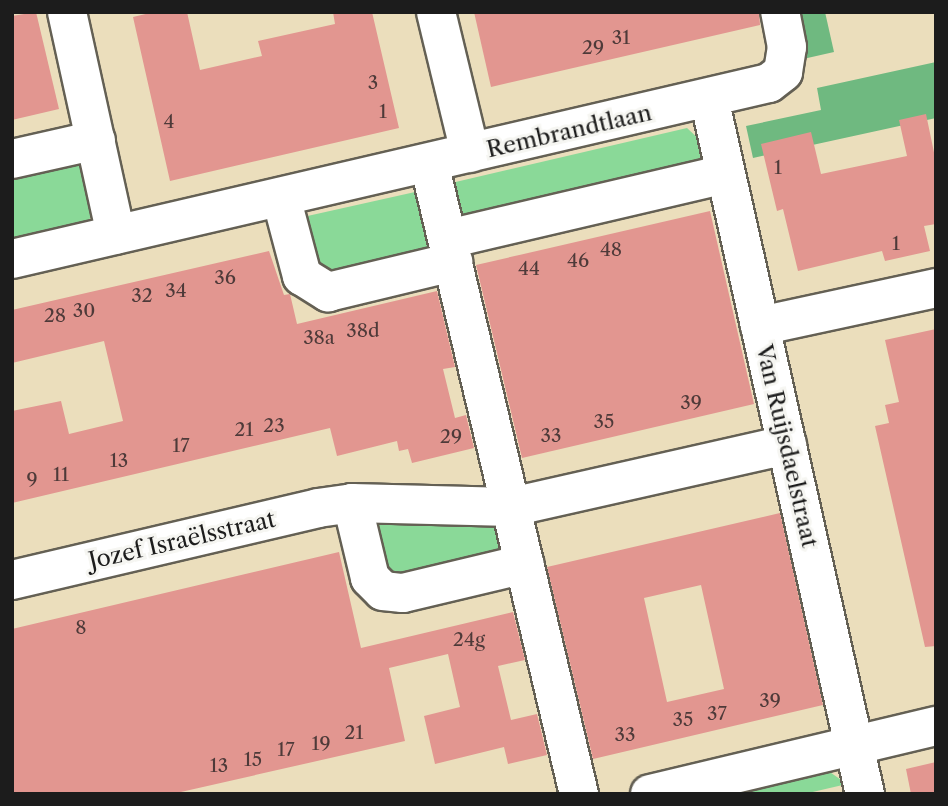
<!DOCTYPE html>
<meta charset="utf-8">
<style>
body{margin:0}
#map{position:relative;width:948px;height:806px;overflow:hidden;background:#ebdebc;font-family:"Libre Caslon Text",serif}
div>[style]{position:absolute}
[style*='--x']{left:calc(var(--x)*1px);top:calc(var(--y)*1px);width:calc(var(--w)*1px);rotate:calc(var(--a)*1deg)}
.green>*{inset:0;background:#8ad998}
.forest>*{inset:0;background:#6fb980}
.building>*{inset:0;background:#e29690}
.roads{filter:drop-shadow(2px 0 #646054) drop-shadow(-2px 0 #646054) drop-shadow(0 2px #646054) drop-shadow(0 -2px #646054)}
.minor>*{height:38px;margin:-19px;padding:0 19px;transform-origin:19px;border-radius:19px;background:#fff}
span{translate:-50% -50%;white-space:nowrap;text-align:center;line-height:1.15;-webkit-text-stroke:6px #f6f6f2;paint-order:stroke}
.number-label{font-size:19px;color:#4e3a39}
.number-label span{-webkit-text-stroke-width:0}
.street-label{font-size:23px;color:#1c1c1c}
.frame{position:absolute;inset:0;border:14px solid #1c1c1c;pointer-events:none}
</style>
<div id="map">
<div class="green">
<i style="clip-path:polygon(687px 128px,702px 142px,708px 170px,453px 230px,447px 184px)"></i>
<i style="clip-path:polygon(60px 155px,85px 164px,95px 207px,92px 216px,85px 224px,12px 244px,12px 166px)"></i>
<i style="clip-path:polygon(424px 190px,434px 252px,321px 274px,303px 217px)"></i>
<i style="clip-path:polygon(384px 519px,495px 520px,509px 548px,389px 578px,374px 529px)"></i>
<i style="clip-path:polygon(824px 768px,847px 784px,804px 794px,706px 794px)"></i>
</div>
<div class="forest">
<i style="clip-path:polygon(792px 12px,825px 12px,834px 52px,803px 59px)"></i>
<i style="clip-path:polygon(936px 62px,936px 118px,753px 158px,746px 126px,821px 110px,817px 88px)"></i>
</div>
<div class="building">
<i style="clip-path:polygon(36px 12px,59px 109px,12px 120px,12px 16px)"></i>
<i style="clip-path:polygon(154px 12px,187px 12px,200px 70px,262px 56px,258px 41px,335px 24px,333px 12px,372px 12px,399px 128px,170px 181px,133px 17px)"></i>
<i style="clip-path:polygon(474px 12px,759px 12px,760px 25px,491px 87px)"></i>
<i style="clip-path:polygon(926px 114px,936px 162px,936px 224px,924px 226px,930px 251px,885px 261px,882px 251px,798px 271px,783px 209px,777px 211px,761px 144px,811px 132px,821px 174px,907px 156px,899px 120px)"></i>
<i style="clip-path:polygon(710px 211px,754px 404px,522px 458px,476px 265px)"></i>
<i style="clip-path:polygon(269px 251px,284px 295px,290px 294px,297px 324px,437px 291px,455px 367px,443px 369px,455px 418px,466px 415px,474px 448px,412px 463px,408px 449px,399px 451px,397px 441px,337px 456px,330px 428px,12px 503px,12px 411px,61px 401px,69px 434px,123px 421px,104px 341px,12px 363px,12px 310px)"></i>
<i style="clip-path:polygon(936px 329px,936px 646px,925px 647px,875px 426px,889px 423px,885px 405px,899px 402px,885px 340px)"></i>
<i style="clip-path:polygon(evenodd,780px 513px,823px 705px,593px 759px,547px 567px,780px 513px,701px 585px,724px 689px,667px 702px,644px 598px,701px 585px)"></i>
<i style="clip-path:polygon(339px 552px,361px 648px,513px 612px,525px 660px,498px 666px,511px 720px,537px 714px,547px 755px,508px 764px,504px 747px,435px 764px,424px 716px,460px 707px,448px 654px,389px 668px,405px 741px,172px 794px,12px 794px,12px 629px)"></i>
<i style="clip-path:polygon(936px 762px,936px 794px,911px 794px,906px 769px)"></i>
</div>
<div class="roads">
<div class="minor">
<i style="--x:67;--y:12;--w:228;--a:77.6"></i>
<i style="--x:436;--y:12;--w:145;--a:76.4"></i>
<i style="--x:709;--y:98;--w:713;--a:77.37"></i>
<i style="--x:12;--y:159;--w:86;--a:-12.7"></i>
<i style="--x:429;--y:163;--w:649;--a:76.63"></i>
<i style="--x:281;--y:197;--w:82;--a:75.1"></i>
<i style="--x:302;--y:276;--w:31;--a:32"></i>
<i style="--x:328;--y:292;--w:129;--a:-13.5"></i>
<i style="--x:448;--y:239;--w:285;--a:-13.2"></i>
<i style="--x:12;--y:259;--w:777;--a:-13.09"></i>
<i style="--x:769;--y:83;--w:18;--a:-38"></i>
<i style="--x:783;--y:72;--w:25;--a:-81"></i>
<i style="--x:787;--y:47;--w:36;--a:-101"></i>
<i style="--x:760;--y:326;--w:180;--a:-12.2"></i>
<i style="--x:352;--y:503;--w:77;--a:76.5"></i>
<i style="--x:370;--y:578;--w:18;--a:45"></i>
<i style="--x:383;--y:591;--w:20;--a:6"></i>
<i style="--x:403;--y:593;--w:125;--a:-13.4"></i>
<i style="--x:12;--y:580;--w:314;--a:-13.2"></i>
<i style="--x:318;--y:508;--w:34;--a:-8"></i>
<i style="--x:352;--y:503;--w:159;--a:1.4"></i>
<i style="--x:511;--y:507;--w:283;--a:-12.7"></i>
<i style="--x:650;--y:794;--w:294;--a:-13.4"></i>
</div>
</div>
<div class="number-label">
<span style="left:621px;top:38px">31</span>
<span style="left:593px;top:48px">29</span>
<span style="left:373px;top:83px">3</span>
<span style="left:383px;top:112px">1</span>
<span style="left:169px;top:122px">4</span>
<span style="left:778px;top:168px">1</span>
<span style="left:896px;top:244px">1</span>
<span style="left:611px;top:250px">48</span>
<span style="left:578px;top:261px">46</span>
<span style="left:529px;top:269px">44</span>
<span style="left:225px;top:278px">36</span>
<span style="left:176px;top:291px">34</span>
<span style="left:142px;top:296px">32</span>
<span style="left:84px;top:311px">30</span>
<span style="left:55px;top:316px">28</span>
<span style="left:363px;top:331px">38d</span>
<span style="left:319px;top:338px">38a</span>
<span style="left:691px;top:403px">39</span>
<span style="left:604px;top:422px">35</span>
<span style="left:274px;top:426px">23</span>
<span style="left:244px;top:430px">21</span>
<span style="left:551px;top:436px">33</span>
<span style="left:451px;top:437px">29</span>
<span style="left:181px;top:446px">17</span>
<span style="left:119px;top:461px">13</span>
<span style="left:61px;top:475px">11</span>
<span style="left:32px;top:480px">9</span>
<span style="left:81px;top:628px">8</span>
<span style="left:469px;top:640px">24g</span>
<span style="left:770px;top:701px">39</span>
<span style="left:717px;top:714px">37</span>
<span style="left:683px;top:720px">35</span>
<span style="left:354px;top:733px">21</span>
<span style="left:625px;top:735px">33</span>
<span style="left:321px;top:744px">19</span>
<span style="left:286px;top:750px">17</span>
<span style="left:253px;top:760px">15</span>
<span style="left:219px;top:766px">13</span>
</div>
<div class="street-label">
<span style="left:569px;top:131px;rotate:-13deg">Rembrandtlaan</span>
<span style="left:787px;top:446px;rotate:77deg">Van Ruijsdaelstraat</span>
<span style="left:182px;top:540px;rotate:-13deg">Jozef Israëlsstraat</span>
</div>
<div class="frame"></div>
</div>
